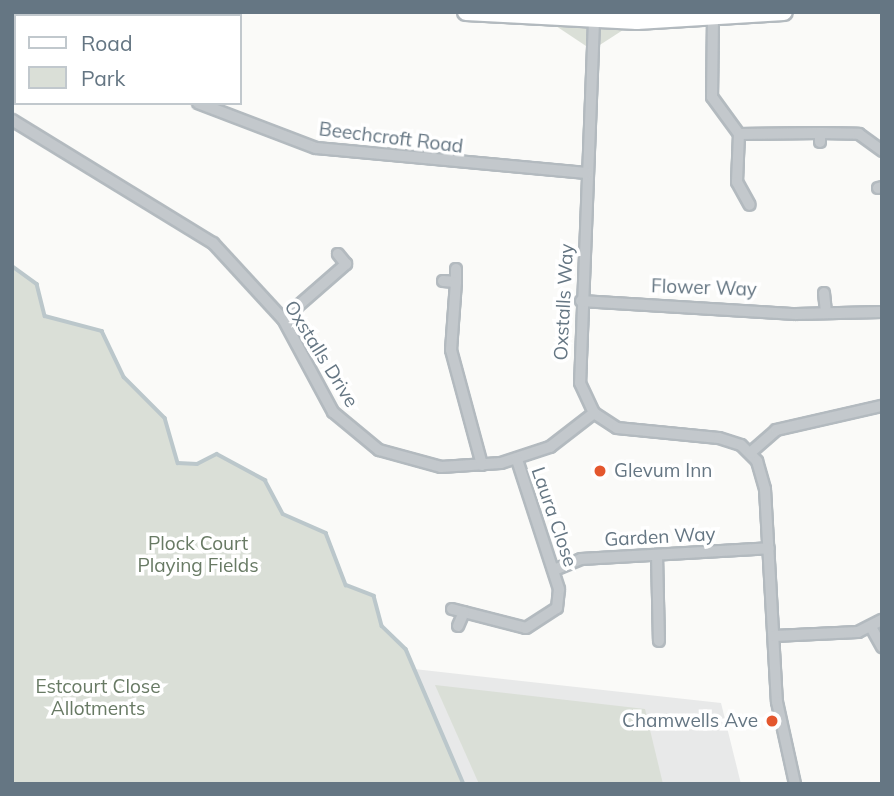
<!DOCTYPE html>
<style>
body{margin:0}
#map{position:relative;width:894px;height:796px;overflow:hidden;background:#fafaf8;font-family:Mulish,sans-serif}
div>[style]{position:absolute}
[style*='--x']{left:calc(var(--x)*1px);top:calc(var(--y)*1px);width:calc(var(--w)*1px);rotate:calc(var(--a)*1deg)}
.built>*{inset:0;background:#e8e9e9}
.green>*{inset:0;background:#dadfd7}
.stream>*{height:3.5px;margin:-1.75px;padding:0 1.75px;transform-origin:1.75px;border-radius:1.75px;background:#bbc7cb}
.roads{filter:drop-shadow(2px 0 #b3babf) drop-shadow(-2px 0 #b3babf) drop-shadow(0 2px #b3babf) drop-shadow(0 -2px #b3babf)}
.street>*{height:10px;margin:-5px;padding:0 5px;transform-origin:5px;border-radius:5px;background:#c3c8cc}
.secondary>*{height:16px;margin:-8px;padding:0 8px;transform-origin:8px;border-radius:8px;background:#fff}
.dots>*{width:19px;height:19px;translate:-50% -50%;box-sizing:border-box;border:4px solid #fff;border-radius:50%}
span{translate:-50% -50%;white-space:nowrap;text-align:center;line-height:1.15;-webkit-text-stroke:7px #fff;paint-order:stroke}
.street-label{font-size:19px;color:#657683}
.poi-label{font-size:19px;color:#657683}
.left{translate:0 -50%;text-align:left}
.right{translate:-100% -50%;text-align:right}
.park-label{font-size:19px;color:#687a64}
.frame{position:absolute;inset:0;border:14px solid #657683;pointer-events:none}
.legend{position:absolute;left:14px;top:14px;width:228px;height:91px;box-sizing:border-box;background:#fff;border:2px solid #c1c8cd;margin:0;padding:9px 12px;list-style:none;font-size:21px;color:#657683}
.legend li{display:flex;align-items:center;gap:14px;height:35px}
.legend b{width:35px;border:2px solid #c1c8cd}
</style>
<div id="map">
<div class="built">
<i style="clip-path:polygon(414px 669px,721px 703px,741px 784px,464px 784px)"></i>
</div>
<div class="green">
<i style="clip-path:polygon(466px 12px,695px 12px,637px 21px,592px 50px,544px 18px)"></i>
<i style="clip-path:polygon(12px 266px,37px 284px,45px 316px,102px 331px,124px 377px,165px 418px,178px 463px,197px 464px,217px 454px,265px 480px,283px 514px,326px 533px,346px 585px,374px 596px,382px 626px,406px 649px,464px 784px,12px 784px)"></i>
<i style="clip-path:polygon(435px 685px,645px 709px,663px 784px,479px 784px)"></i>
</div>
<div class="stream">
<i style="--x:12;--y:266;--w:31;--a:36"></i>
<i style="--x:37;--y:284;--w:33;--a:76"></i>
<i style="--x:45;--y:316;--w:59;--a:14.7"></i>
<i style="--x:102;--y:331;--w:51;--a:64.4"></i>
<i style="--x:124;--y:377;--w:58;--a:45"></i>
<i style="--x:165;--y:418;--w:47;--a:73.9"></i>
<i style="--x:178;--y:463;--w:19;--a:3"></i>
<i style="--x:197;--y:464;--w:22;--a:-27"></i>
<i style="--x:217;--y:454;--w:55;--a:28.4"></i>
<i style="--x:265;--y:480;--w:38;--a:62"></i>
<i style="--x:283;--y:514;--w:47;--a:23.8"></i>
<i style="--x:326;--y:533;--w:56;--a:69"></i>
<i style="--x:346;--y:585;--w:30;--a:21"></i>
<i style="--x:374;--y:596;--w:31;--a:75"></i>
<i style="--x:382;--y:626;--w:33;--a:44"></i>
<i style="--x:406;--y:649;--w:147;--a:66.8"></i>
</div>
<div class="roads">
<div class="street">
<i style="--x:50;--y:12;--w:6;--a:39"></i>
<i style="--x:713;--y:18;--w:79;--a:90.7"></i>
<i style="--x:712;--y:97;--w:46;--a:53.9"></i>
<i style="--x:739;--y:134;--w:48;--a:92.4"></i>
<i style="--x:737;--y:182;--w:26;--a:61"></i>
<i style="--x:594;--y:21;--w:362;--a:92.2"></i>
<i style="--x:580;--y:383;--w:33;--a:65"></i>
<i style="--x:594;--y:413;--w:27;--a:33"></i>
<i style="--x:617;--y:428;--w:102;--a:5.6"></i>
<i style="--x:719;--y:438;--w:23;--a:18"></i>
<i style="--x:741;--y:445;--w:23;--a:45"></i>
<i style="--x:757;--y:461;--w:29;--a:74"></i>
<i style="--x:765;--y:489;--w:213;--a:86.8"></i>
<i style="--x:777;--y:702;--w:84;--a:77.6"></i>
<i style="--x:198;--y:103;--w:126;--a:20.9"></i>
<i style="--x:316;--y:148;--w:272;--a:5.3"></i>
<i style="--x:12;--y:120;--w:236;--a:31.5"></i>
<i style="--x:213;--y:243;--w:103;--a:47.4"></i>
<i style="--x:283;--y:319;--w:106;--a:61.7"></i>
<i style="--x:333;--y:412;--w:60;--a:39.6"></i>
<i style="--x:379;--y:450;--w:64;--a:15.3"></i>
<i style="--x:441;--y:467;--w:60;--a:-3.8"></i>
<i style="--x:501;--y:463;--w:52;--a:-18.1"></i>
<i style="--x:550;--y:447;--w:56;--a:-37.7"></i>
<i style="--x:820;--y:133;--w:39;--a:1"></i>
<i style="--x:859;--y:134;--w:29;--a:36"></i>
<i style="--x:739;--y:134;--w:81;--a:-0.7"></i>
<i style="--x:820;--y:133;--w:9;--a:90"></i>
<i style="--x:878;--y:188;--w:4;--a:-14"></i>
<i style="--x:443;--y:281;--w:13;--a:4"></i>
<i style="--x:456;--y:282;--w:13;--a:-90"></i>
<i style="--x:456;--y:282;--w:68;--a:94.2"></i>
<i style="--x:451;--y:350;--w:119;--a:74.9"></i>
<i style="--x:824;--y:293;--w:18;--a:84"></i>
<i style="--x:581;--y:301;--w:215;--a:3.5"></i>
<i style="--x:796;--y:314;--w:86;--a:-1.3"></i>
<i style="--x:283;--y:319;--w:84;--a:-41.1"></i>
<i style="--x:346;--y:264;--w:13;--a:-129"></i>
<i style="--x:750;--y:453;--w:35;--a:-41"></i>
<i style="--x:776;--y:430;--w:109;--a:-12.8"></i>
<i style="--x:657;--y:555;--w:86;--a:88.7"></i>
<i style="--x:554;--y:570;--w:29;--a:-22"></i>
<i style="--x:581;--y:559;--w:188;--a:-3.3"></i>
<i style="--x:452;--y:609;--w:76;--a:14.4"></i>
<i style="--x:526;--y:628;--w:37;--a:-33"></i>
<i style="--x:557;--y:608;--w:19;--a:-84"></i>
<i style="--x:559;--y:589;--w:136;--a:-108"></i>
<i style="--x:458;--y:626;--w:15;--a:-67"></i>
<i style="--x:871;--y:627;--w:23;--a:61"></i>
<i style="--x:774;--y:636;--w:84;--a:-2.7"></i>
<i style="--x:858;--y:632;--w:27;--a:-27"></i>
</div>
<div class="secondary">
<i style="--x:466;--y:12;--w:171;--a:3"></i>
<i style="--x:637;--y:21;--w:147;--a:-3.5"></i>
</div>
</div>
<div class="dots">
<i style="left:600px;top:471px;background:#e4572e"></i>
<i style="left:772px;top:721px;background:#e4572e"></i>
</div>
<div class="street-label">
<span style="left:391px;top:138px;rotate:7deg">Beechcroft Road</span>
<span style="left:704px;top:288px;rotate:2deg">Flower Way</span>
<span style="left:564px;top:302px;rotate:-87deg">Oxstalls Way</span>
<span style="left:321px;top:354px;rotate:58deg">Oxstalls Drive</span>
<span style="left:554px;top:517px;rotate:71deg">Laura Close</span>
<span style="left:660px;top:537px;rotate:-3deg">Garden Way</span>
</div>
<div class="poi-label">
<span class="left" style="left:614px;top:471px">Glevum Inn</span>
<span class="right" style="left:758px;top:721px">Chamwells Ave</span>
</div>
<div class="park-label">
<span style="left:198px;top:555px">Plock Court<br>Playing Fields</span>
<span style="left:98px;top:698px">Estcourt Close<br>Allotments</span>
</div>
<div class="frame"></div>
<ul class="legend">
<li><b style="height:9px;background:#fff"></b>Road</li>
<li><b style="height:19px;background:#dadfd7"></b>Park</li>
</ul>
</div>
